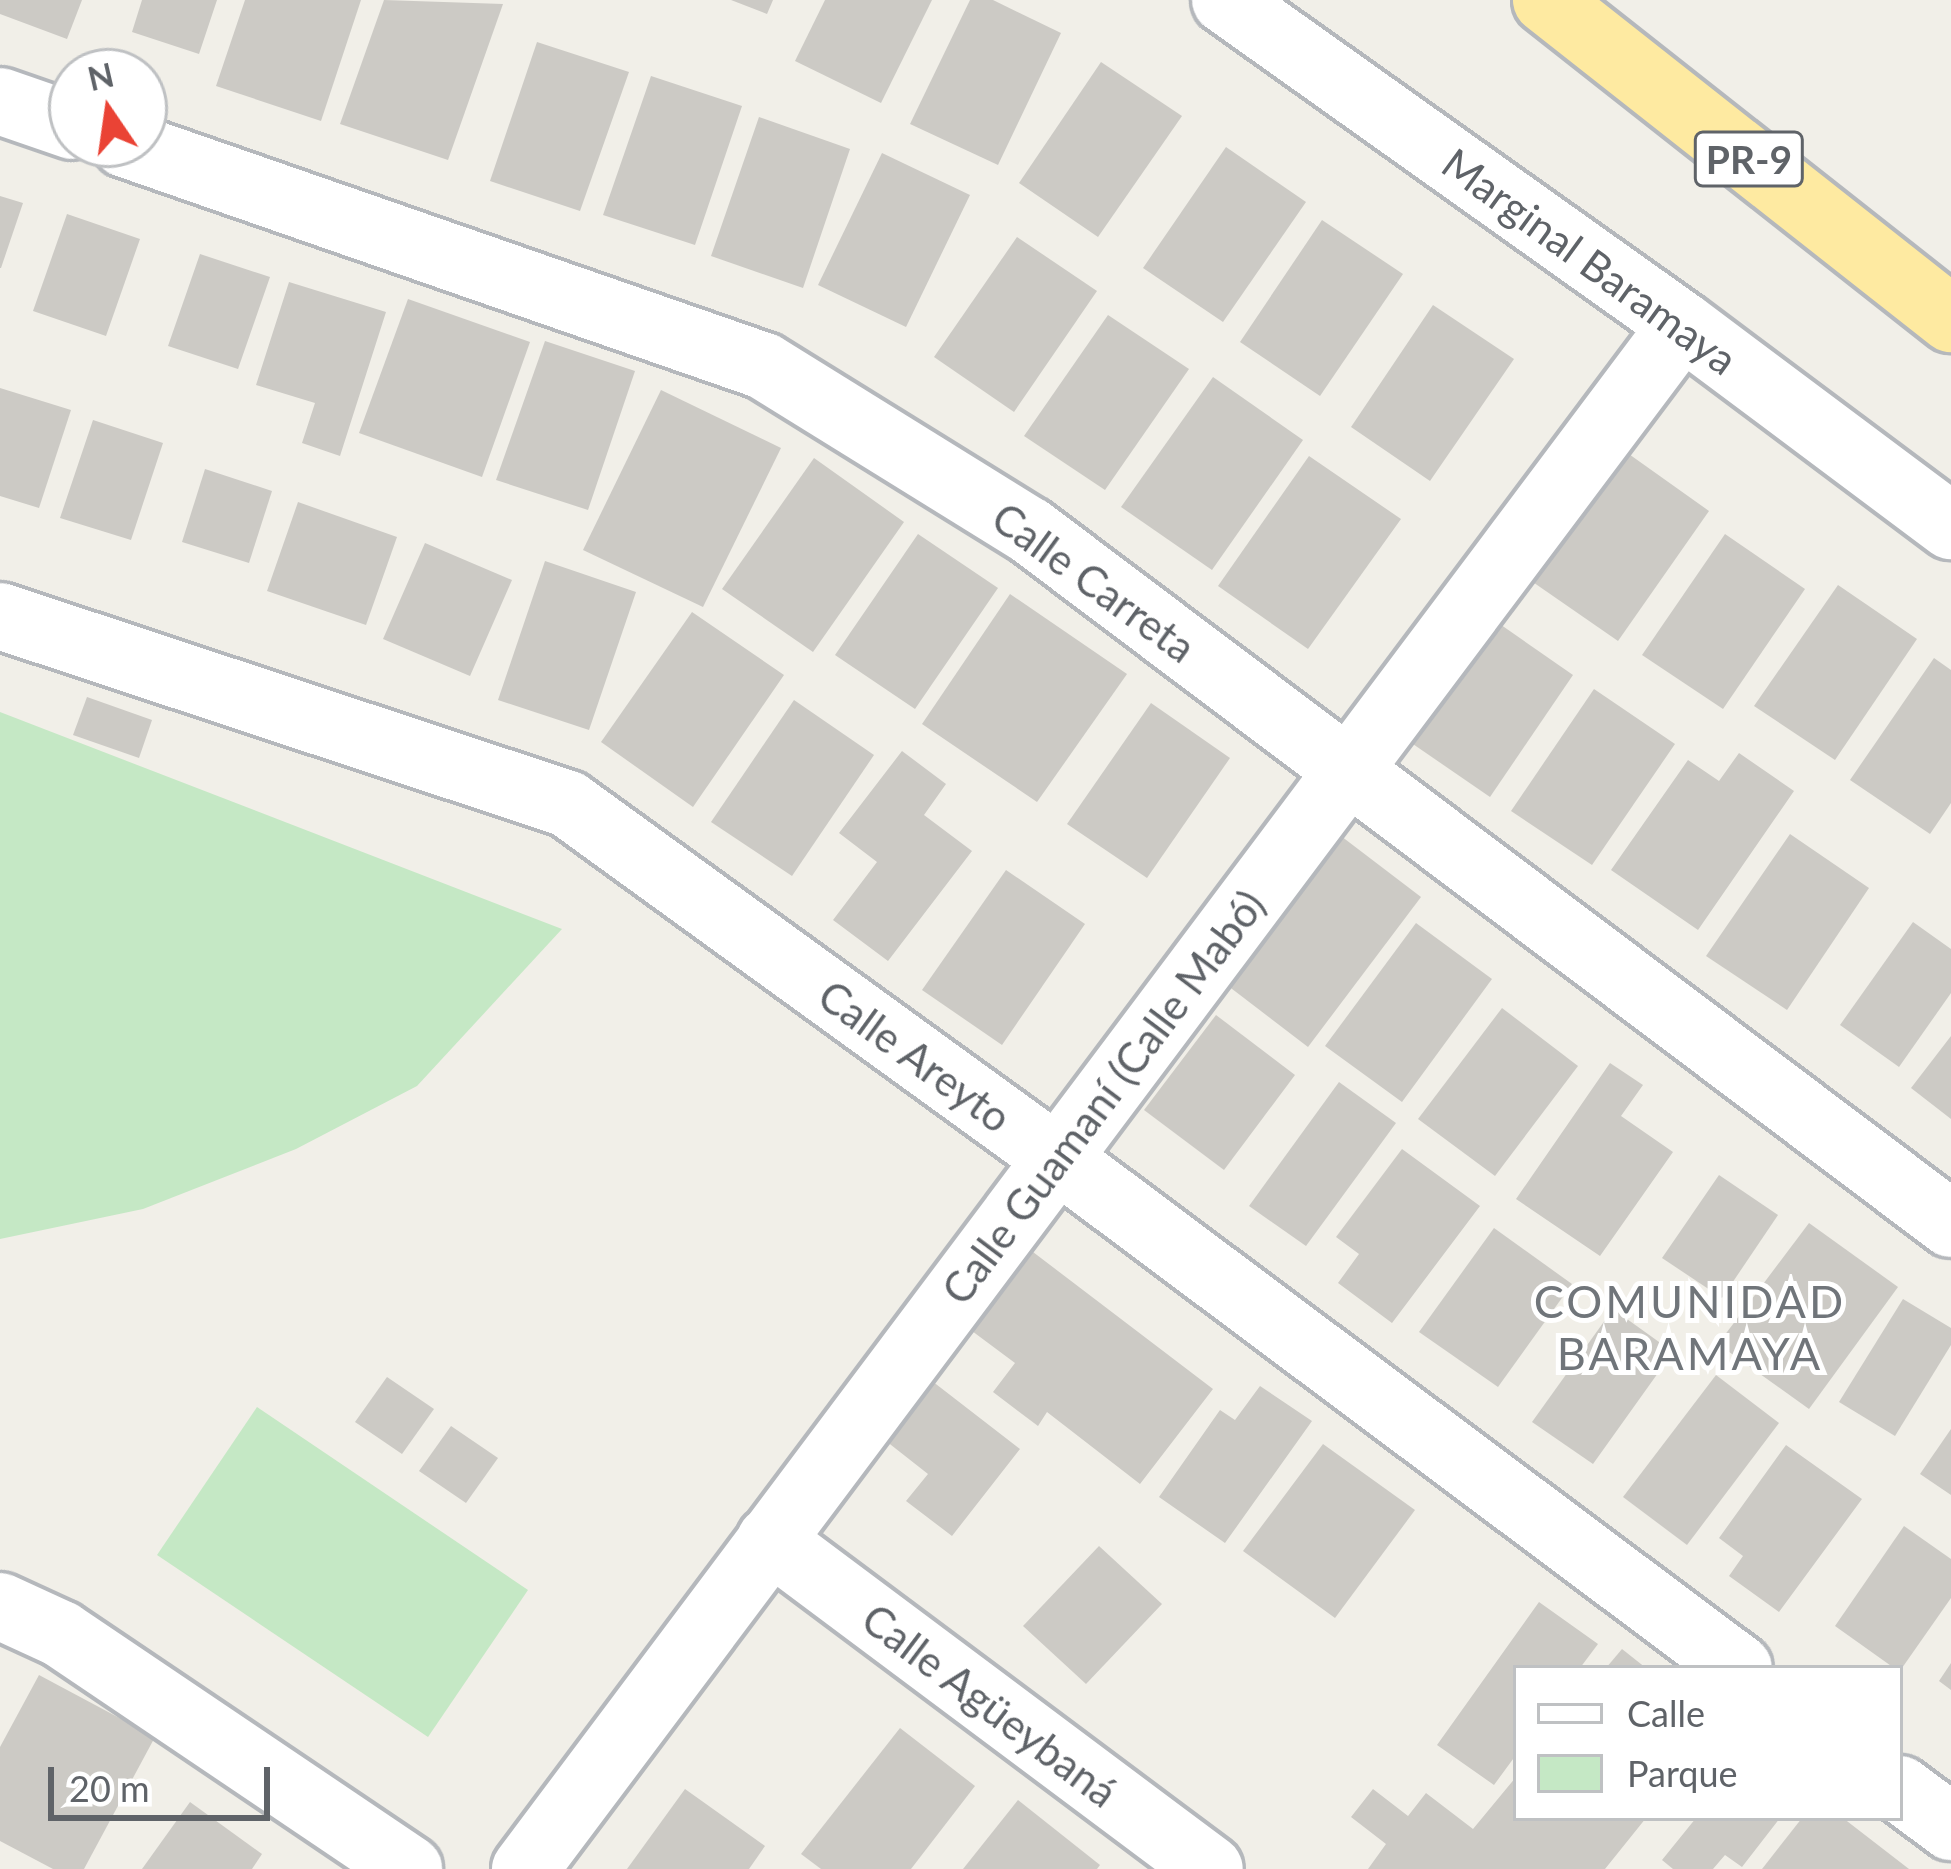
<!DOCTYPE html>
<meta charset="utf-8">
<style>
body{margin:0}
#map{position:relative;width:1951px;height:1869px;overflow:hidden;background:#f1efe8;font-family:Lato,sans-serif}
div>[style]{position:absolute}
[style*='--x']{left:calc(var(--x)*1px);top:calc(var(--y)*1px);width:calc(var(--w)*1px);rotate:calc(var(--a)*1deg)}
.green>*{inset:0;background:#c5e8c5}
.building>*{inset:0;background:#cccac5}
.roads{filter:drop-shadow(3px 0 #b5b8bc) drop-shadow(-3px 0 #b5b8bc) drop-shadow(0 3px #b5b8bc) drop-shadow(0 -3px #b5b8bc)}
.minor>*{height:66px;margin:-33px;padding:0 33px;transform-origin:33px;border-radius:33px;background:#fff}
.tertiary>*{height:66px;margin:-33px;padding:0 33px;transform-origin:33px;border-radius:33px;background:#fff}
.trunk>*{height:66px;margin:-33px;padding:0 33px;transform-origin:33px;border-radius:33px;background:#feeaa1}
span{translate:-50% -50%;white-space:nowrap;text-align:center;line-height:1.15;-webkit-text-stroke:10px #fff;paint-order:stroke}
.shield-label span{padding:3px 9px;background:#fff;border:3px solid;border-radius:9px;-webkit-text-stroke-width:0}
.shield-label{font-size:39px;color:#5f6368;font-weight:700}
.street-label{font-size:42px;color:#5f6368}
.neighbourhood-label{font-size:45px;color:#70757a;letter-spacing:3px}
.legend{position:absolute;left:1513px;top:1665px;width:390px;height:156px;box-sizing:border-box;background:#fff;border:3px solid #bfc1c3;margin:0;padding:15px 21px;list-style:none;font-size:36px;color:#5f6368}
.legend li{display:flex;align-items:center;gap:24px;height:60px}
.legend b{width:60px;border:3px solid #bfc1c3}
.north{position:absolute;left:48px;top:48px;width:120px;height:120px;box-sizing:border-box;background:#fff;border:3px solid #bfc1c3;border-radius:50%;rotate:347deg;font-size:33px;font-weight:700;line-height:48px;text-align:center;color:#5f6368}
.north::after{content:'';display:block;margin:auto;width:42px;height:54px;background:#ea4335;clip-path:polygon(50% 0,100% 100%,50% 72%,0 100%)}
.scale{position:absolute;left:48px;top:1767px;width:222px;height:54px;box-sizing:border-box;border:6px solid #5f6368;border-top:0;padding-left:15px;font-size:36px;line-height:42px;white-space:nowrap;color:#5f6368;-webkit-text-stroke:9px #fff;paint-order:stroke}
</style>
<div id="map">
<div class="green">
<i style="clip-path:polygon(0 712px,562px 929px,417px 1086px,296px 1149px,143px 1209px,0 1239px)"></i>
<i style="clip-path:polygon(257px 1407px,528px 1590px,428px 1737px,157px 1555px)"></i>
</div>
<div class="building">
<i style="clip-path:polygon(0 0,82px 0,67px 39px,0 14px)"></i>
<i style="clip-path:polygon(142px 0,217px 0,199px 54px,132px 32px)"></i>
<i style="clip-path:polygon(245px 0,361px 0,321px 121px,216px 86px)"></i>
<i style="clip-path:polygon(384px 0,503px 4px,448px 160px,340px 124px)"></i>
<i style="clip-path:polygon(731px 0,773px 0,767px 14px)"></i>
<i style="clip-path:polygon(825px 0,932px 0,881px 103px,795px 61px)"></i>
<i style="clip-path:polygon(970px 0,993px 0,1061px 33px,998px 165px,910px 124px)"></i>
<i style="clip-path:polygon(537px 42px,629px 72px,580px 211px,490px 181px)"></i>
<i style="clip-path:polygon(1101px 62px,1182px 116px,1098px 237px,1019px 183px)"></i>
<i style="clip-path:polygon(651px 76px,742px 106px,695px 245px,603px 215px)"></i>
<i style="clip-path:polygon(759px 117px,850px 149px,803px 288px,711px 256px)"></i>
<i style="clip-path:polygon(1226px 147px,1306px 202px,1223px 322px,1143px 268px)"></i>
<i style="clip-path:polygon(882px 153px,970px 195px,906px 327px,818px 285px)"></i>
<i style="clip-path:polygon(0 196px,23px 203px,1px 268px,0 268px)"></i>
<i style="clip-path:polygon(67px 214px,140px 239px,106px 336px,33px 311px)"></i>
<i style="clip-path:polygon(1322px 220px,1403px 274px,1320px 396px,1240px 342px)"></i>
<i style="clip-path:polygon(1017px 237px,1097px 291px,1014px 412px,934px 357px)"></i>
<i style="clip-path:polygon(200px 254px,270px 277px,238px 369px,168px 346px)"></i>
<i style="clip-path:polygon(289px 282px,386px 312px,340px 456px,302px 443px,315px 403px,256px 385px)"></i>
<i style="clip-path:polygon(408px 299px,530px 342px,482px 477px,359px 433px)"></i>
<i style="clip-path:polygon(1433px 305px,1514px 359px,1430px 481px,1351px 427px)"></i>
<i style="clip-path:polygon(1108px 315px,1189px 369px,1105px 490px,1024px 436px)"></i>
<i style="clip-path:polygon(545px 341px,635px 371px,588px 510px,496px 480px)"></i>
<i style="clip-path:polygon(1213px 377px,1303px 440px,1212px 570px,1121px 507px)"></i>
<i style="clip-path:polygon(0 388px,71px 410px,39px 508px,0 496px)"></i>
<i style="clip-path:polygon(661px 390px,781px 448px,703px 607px,583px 550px)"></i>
<i style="clip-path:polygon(93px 420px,163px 443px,131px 540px,60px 518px)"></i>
<i style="clip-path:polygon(1619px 447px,1709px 511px,1618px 641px,1527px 578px)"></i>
<i style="clip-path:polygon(1309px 456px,1401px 519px,1308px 649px,1218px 586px)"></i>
<i style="clip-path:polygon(814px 458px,904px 522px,813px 652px,722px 589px)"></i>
<i style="clip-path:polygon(205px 469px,272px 491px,249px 563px,182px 542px)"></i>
<i style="clip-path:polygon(298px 502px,397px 537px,366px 625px,267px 591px)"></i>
<i style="clip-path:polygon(918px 534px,998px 588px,915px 709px,835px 655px)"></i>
<i style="clip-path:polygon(1725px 534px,1805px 589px,1723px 709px,1642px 655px)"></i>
<i style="clip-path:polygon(425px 543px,512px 580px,470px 676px,383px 639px)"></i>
<i style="clip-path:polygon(545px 561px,636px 592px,589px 730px,498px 700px)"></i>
<i style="clip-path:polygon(1838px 585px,1917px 639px,1835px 760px,1754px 706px)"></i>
<i style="clip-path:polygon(1010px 594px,1127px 674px,1037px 802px,922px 724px)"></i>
<i style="clip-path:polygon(692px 612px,784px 675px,693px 807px,601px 742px)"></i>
<i style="clip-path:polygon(1494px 620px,1573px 675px,1490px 797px,1410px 742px)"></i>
<i style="clip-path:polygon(1934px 658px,1951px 670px,1951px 803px,1930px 834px,1850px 780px)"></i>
<i style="clip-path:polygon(1594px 689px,1675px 744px,1592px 865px,1511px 811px)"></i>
<i style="clip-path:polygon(87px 697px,152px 720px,139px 758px,73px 735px)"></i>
<i style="clip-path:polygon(794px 700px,874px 755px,792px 876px,711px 822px)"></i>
<i style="clip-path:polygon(1151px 703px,1230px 758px,1147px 878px,1067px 824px)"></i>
<i style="clip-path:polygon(902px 751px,946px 784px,924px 815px,972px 851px,888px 961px,833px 920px,877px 862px,839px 833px)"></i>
<i style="clip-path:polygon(1739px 753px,1794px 791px,1698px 930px,1611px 870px,1688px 760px,1719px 781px)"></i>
<i style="clip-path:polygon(1337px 833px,1421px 897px,1308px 1047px,1223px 982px)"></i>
<i style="clip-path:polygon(1790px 834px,1869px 888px,1787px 1010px,1706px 956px)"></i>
<i style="clip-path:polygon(1006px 870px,1085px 924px,1002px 1045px,922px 990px)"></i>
<i style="clip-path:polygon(1913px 922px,1951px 949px,1951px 993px,1899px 1067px,1840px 1025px)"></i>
<i style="clip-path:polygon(1416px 923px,1492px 979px,1402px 1102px,1325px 1046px)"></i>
<i style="clip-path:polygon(1502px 1008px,1578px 1066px,1495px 1176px,1418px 1119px)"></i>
<i style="clip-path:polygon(1216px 1015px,1295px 1075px,1224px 1170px,1144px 1110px)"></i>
<i style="clip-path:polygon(1951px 1036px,1951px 1119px,1911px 1088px)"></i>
<i style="clip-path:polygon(1610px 1063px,1643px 1085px,1621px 1116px,1673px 1152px,1600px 1256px,1516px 1199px)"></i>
<i style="clip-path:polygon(1339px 1082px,1396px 1123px,1306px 1246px,1249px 1206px)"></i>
<i style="clip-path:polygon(1402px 1149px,1480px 1206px,1392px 1323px,1338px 1283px,1359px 1254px,1336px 1237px)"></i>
<i style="clip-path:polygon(1719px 1175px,1778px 1215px,1722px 1298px,1662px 1258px)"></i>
<i style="clip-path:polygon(1809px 1223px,1898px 1287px,1809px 1409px,1718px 1344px)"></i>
<i style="clip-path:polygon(1494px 1228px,1572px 1284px,1498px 1387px,1419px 1332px)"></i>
<i style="clip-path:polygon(1033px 1252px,1213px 1389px,1140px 1484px,1047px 1412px,1038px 1426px,993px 1392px,1015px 1363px,972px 1331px)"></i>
<i style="clip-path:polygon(1903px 1299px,1951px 1328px,1951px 1345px,1895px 1436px,1839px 1402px)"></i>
<i style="clip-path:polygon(1613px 1309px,1673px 1352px,1593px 1464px,1532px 1422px)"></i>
<i style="clip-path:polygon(1716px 1375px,1779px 1423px,1687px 1545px,1623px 1497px)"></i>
<i style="clip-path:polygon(387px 1377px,434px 1409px,402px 1454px,355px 1422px)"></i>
<i style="clip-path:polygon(932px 1381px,1020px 1449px,952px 1536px,906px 1501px,928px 1474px,886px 1441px)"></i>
<i style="clip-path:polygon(1260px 1386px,1312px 1421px,1225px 1543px,1159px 1497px,1220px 1410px,1235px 1420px)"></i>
<i style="clip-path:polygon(451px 1426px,498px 1458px,466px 1503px,419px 1471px)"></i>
<i style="clip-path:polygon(1951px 1429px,1951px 1495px,1920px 1474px)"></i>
<i style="clip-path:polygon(1323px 1444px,1415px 1510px,1335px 1618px,1243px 1551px)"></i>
<i style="clip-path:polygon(1786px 1445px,1862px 1499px,1779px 1612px,1729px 1576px,1743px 1556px,1719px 1538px)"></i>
<i style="clip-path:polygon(1904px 1526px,1951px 1559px,1951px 1598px,1902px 1668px,1894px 1668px,1835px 1626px)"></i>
<i style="clip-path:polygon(1099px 1546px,1162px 1604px,1086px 1684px,1023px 1626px)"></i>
<i style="clip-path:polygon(1539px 1602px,1598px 1644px,1580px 1668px,1516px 1668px,1516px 1755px,1494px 1785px,1437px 1745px)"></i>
<i style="clip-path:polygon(1622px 1649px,1646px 1668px,1606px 1668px)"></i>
<i style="clip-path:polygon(1951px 1663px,1951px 1690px,1939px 1681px)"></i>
<i style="clip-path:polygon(39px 1675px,155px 1737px,84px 1869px,53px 1869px,0 1841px,0 1747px)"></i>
<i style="clip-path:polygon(900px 1728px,975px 1786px,911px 1869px,821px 1869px,801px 1854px)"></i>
<i style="clip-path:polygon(1516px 1777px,1516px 1818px,1646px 1818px,1605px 1869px,1368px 1869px,1386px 1844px,1351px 1817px,1373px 1789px,1408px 1816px,1426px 1793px,1473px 1829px)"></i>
<i style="clip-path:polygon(685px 1789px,765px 1846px,749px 1869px,627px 1869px)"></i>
<i style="clip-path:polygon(1018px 1800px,1100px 1865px,1097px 1869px,963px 1869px)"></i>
<i style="clip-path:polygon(190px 1802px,262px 1854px,252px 1869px,142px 1869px)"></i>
<i style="clip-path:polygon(1696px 1818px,1780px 1818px,1742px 1867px,1725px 1855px,1713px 1869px,1673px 1869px,1662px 1860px)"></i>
<i style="clip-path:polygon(1802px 1818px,1843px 1818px,1909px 1869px,1762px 1869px)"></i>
</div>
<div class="roads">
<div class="minor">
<i style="--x:0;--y:101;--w:76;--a:19.1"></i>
<i style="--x:125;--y:144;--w:676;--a:19.16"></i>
<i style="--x:764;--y:366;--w:312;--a:31.8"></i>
<i style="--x:1029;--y:530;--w:1154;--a:36.97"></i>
<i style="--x:0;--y:616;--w:598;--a:18.31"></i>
<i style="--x:568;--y:804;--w:605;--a:35.92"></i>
<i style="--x:1058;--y:1159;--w:850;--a:36.78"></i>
<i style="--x:770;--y:1540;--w:549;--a:36.79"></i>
<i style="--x:0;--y:1606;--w:67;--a:24.7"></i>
<i style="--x:61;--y:1634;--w:420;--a:34"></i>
<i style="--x:1900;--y:1789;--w:64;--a:36.7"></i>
<i style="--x:525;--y:1869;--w:1929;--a:-53.15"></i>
</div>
<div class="tertiary">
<i style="--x:1225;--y:0;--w:561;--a:35.42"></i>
<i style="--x:1682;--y:325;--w:336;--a:36.8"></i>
</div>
<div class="trunk">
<i style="--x:1546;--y:0;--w:516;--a:38.23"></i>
</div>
</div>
<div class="shield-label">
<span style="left:1749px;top:159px">PR-9</span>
</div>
<div class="street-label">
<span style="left:1590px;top:261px;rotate:36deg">Marginal Baramaya</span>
<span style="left:1094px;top:582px;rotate:36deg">Calle Carreta</span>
<span style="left:915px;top:1056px;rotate:36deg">Calle Areyto</span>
<span style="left:1103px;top:1097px;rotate:-53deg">Calle Guamaní (Calle Mabó)</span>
<span style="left:990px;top:1705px;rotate:37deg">Calle Agüeybaná</span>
</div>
<div class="neighbourhood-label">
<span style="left:1690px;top:1328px">COMUNIDAD<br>BARAMAYA</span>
</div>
<ul class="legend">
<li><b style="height:15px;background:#fff"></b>Calle</li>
<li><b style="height:33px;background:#c5e8c5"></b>Parque</li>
</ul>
<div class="north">N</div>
<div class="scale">20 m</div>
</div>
